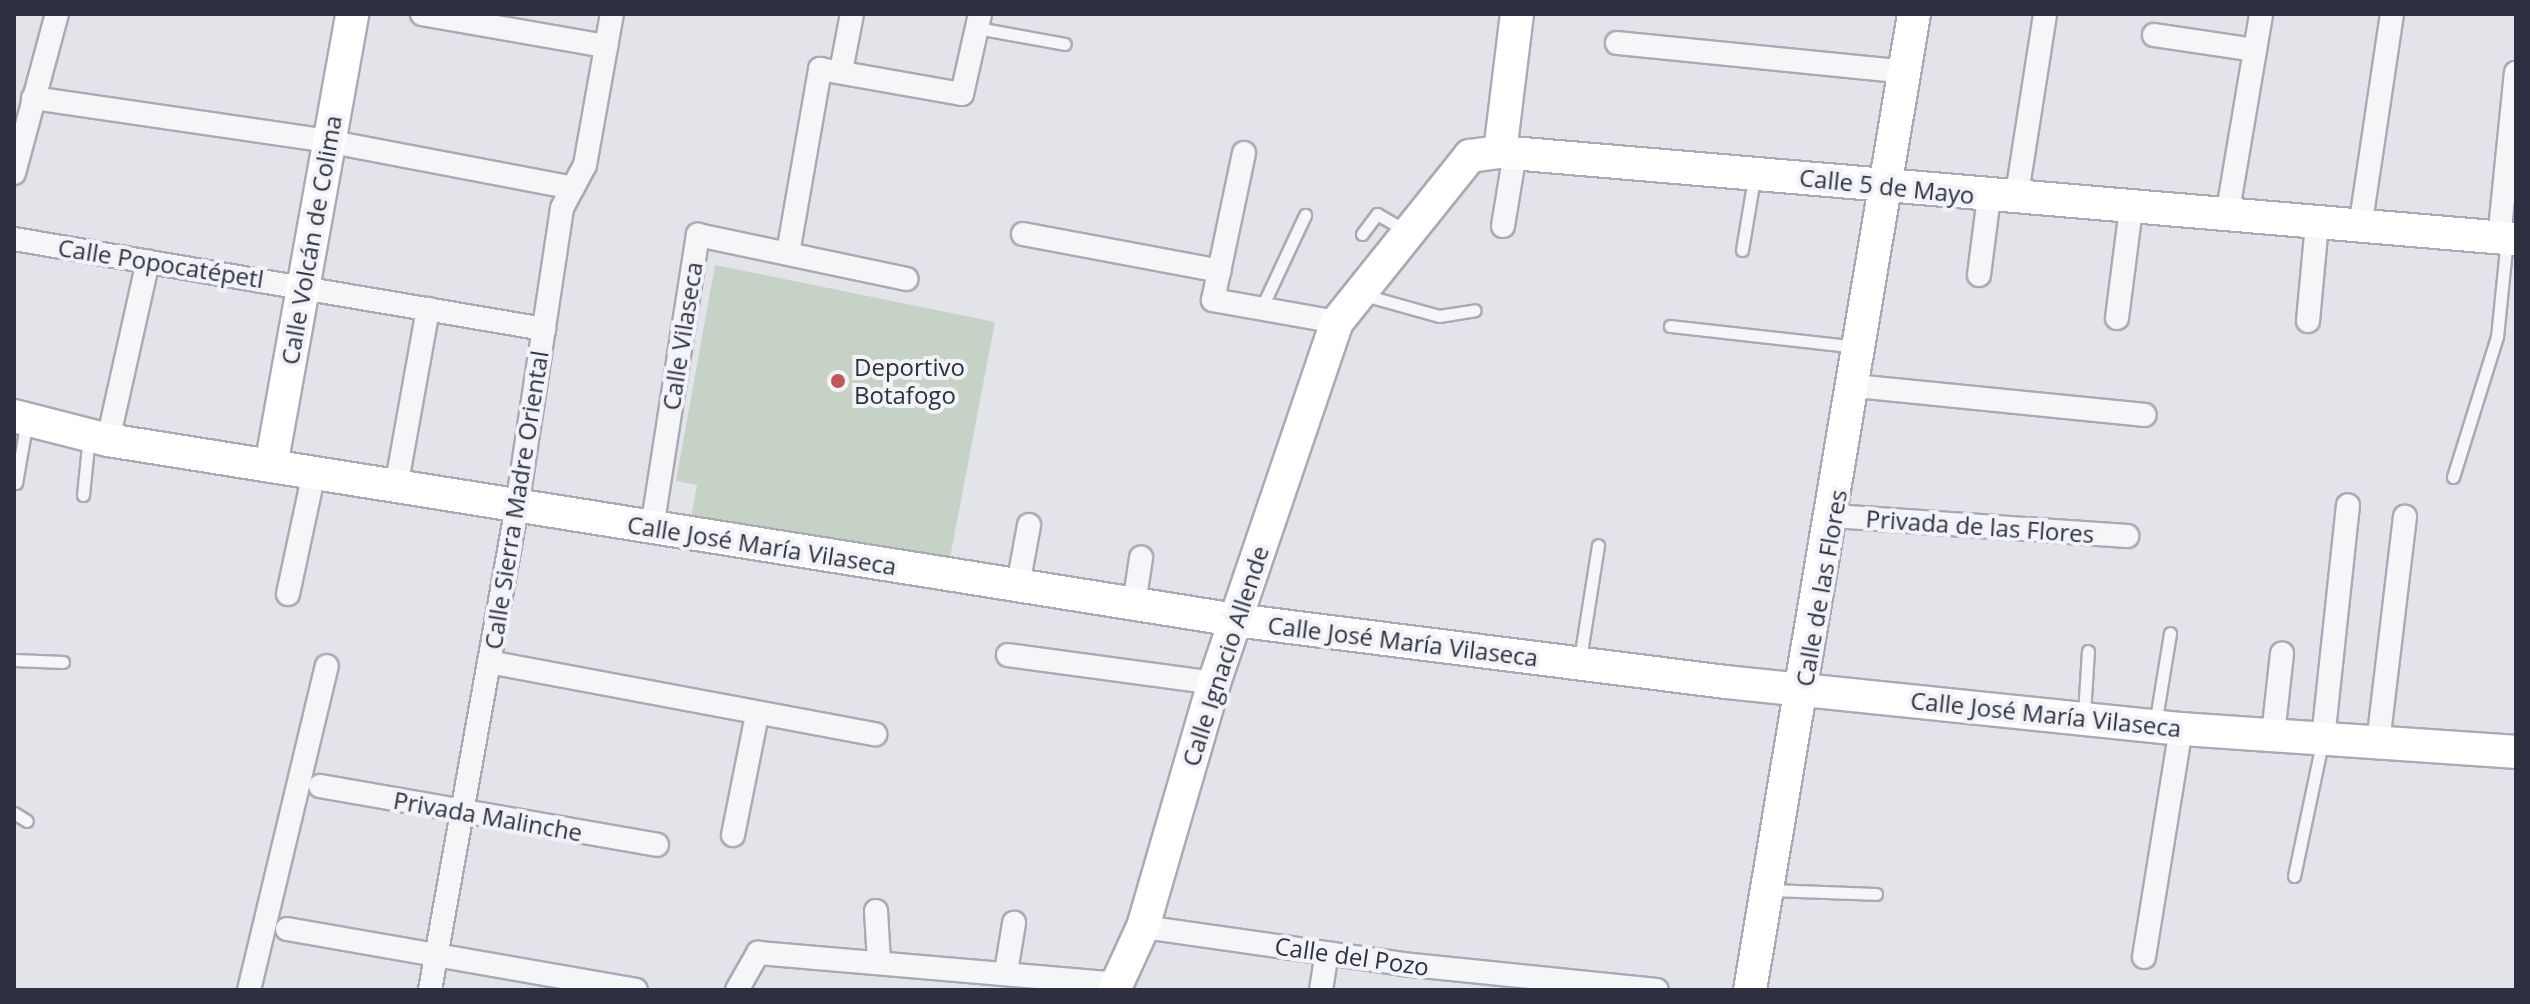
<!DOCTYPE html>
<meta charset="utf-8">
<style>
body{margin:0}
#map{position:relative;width:2530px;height:1004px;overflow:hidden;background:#e3e4e9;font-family:"Open Sans",sans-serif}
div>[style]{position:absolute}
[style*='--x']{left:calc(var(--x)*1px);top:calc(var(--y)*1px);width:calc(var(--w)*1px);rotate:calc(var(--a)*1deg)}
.green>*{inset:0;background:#c6d2c5}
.roads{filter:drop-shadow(2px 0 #a9aab3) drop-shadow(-2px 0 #a9aab3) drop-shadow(0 2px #a9aab3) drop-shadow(0 -2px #a9aab3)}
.lane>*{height:11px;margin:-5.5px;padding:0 5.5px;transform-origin:5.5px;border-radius:5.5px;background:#f5f6f8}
.street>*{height:22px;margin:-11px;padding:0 11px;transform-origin:11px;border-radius:11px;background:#f5f6f8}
.secondary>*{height:32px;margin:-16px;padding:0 16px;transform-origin:16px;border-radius:16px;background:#fff}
.dots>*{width:22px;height:22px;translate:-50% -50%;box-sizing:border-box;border:4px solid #f2f3f7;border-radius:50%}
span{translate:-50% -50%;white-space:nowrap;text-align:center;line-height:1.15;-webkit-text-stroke:8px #f2f3f7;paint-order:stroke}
.street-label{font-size:24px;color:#2d3040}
.poi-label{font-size:24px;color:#2d3040}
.left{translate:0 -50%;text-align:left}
.frame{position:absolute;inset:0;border:16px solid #2d3040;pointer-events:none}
</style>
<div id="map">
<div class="green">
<i style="clip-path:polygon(715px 265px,995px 322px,950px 558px,691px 518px,697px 485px,676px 481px)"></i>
</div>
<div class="roads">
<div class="lane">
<i style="--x:977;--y:28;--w:89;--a:10.3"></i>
<i style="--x:1362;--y:234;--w:25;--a:-53"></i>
<i style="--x:1377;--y:214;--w:32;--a:30"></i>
<i style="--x:1742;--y:250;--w:73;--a:-80.5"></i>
<i style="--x:1364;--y:295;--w:78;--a:15.6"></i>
<i style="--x:1439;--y:316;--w:36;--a:-9"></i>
<i style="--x:1261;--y:309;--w:104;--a:-64.9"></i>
<i style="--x:1670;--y:326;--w:188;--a:6.4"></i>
<i style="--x:2453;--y:477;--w:147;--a:-72.6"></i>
<i style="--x:2497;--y:337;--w:99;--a:-84.2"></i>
<i style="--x:16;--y:483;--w:64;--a:-80.1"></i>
<i style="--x:83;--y:495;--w:59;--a:-84.2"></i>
<i style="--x:1580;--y:659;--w:115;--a:-81"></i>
<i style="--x:14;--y:660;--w:49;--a:2.3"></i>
<i style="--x:2084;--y:714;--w:63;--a:-86.4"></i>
<i style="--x:2155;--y:725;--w:93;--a:-80.7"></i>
<i style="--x:14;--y:813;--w:15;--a:32"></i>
<i style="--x:2294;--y:876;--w:136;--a:-78.1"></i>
<i style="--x:1769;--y:890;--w:107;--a:2.1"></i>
</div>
<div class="street">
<i style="--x:422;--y:14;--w:187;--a:9.9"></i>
<i style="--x:2154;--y:35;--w:102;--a:8.4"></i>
<i style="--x:1617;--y:43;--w:291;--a:5.7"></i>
<i style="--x:841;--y:71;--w:58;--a:-79.1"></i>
<i style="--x:33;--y:98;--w:297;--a:8.3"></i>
<i style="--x:327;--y:141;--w:250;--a:10.8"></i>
<i style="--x:1244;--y:153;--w:150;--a:101.9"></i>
<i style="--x:1213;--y:300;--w:126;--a:10.1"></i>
<i style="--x:14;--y:173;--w:165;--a:-74.9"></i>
<i style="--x:2016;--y:200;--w:188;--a:-81.1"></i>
<i style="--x:2227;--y:216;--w:205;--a:-80.4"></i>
<i style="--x:1503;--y:226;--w:74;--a:-80.7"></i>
<i style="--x:2360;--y:228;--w:216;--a:-81.5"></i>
<i style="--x:1023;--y:234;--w:200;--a:10.6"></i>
<i style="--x:14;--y:239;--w:538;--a:9.64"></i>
<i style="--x:2499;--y:239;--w:167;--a:-84.2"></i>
<i style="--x:788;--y:253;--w:187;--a:-80.1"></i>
<i style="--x:820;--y:69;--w:144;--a:10"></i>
<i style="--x:962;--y:94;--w:82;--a:-77.3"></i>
<i style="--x:1979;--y:275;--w:79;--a:-82.7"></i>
<i style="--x:2117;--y:318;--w:111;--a:-82.7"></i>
<i style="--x:2308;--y:321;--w:97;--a:-84.7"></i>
<i style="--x:1855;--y:386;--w:291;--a:5.7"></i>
<i style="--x:108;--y:440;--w:183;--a:-77.4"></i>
<i style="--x:396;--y:487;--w:181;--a:-79.8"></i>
<i style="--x:1833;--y:516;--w:295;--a:3.9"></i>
<i style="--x:652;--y:528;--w:297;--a:-81.1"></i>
<i style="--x:698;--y:235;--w:213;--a:11.9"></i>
<i style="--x:1018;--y:585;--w:61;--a:-79.6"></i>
<i style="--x:288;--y:594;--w:124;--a:-77.9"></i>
<i style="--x:1134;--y:604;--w:47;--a:-81.3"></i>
<i style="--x:1008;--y:655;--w:208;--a:7.7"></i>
<i style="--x:489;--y:662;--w:393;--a:10.6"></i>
<i style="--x:2273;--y:735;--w:82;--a:-83.7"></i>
<i style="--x:2323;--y:739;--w:235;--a:-83.9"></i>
<i style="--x:2378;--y:743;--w:228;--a:-83.2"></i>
<i style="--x:320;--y:786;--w:342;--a:9.9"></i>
<i style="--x:733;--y:835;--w:122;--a:-78.7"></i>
<i style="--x:876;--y:911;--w:51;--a:86.6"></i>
<i style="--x:1143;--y:927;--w:262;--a:8.1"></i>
<i style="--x:1402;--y:964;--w:256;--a:5.8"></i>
<i style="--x:287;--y:929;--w:354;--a:9.9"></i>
<i style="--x:2144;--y:957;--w:231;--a:-80.8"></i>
<i style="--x:1006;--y:972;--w:50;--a:-80.7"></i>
<i style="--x:249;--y:990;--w:333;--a:-76.5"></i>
<i style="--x:430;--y:990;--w:492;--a:-79.8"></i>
<i style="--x:517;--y:506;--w:301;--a:-81.4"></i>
<i style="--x:562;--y:208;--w:49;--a:-61.9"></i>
<i style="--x:585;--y:165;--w:153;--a:-79.9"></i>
<i style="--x:737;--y:990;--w:43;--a:-60.4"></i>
<i style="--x:758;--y:953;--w:360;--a:4.9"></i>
<i style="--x:1321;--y:990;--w:37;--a:-81"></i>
</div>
<div class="secondary">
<i style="--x:1500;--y:152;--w:139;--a:-83"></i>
<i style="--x:14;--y:416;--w:97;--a:14.3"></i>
<i style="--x:108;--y:440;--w:1141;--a:9.07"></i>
<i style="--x:1235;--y:620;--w:495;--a:7.2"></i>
<i style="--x:1726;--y:682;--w:457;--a:5.9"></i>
<i style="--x:2181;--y:729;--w:336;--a:3.9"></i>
<i style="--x:271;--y:466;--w:459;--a:-79.8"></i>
<i style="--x:1114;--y:990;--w:69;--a:-65.3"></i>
<i style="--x:1143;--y:927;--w:254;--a:-73.8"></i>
<i style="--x:1214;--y:683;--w:381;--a:-71.2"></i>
<i style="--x:1337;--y:322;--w:213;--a:-51.3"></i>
<i style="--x:1470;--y:156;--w:30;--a:-8"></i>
<i style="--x:1500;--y:152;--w:1020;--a:4.89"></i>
<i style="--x:1750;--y:990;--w:990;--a:-80.46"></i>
</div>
</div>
<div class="dots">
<i style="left:838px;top:381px;background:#bf5857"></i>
</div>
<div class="street-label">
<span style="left:1887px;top:186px;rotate:6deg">Calle 5 de Mayo</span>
<span style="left:311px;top:240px;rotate:-80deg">Calle Volcán de Colima</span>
<span style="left:161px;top:263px;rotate:9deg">Calle Popocatépetl</span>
<span style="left:682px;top:336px;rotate:-81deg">Calle Vilaseca</span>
<span style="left:516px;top:500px;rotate:-81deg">Calle Sierra Madre Oriental</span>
<span style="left:1980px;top:526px;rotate:4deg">Privada de las Flores</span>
<span style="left:762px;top:545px;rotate:9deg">Calle José María Vilaseca</span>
<span style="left:1821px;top:588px;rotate:-80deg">Calle de las Flores</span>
<span style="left:1403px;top:641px;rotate:7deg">Calle José María Vilaseca</span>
<span style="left:1225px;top:656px;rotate:-72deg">Calle Ignacio Allende</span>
<span style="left:2046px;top:714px;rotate:6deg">Calle José María Vilaseca</span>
<span style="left:488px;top:816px;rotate:10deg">Privada Malinche</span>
<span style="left:1352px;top:956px;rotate:8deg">Calle del Pozo</span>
</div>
<div class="poi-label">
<span class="left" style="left:854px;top:381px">Deportivo<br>Botafogo</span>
</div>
<div class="frame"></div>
</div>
